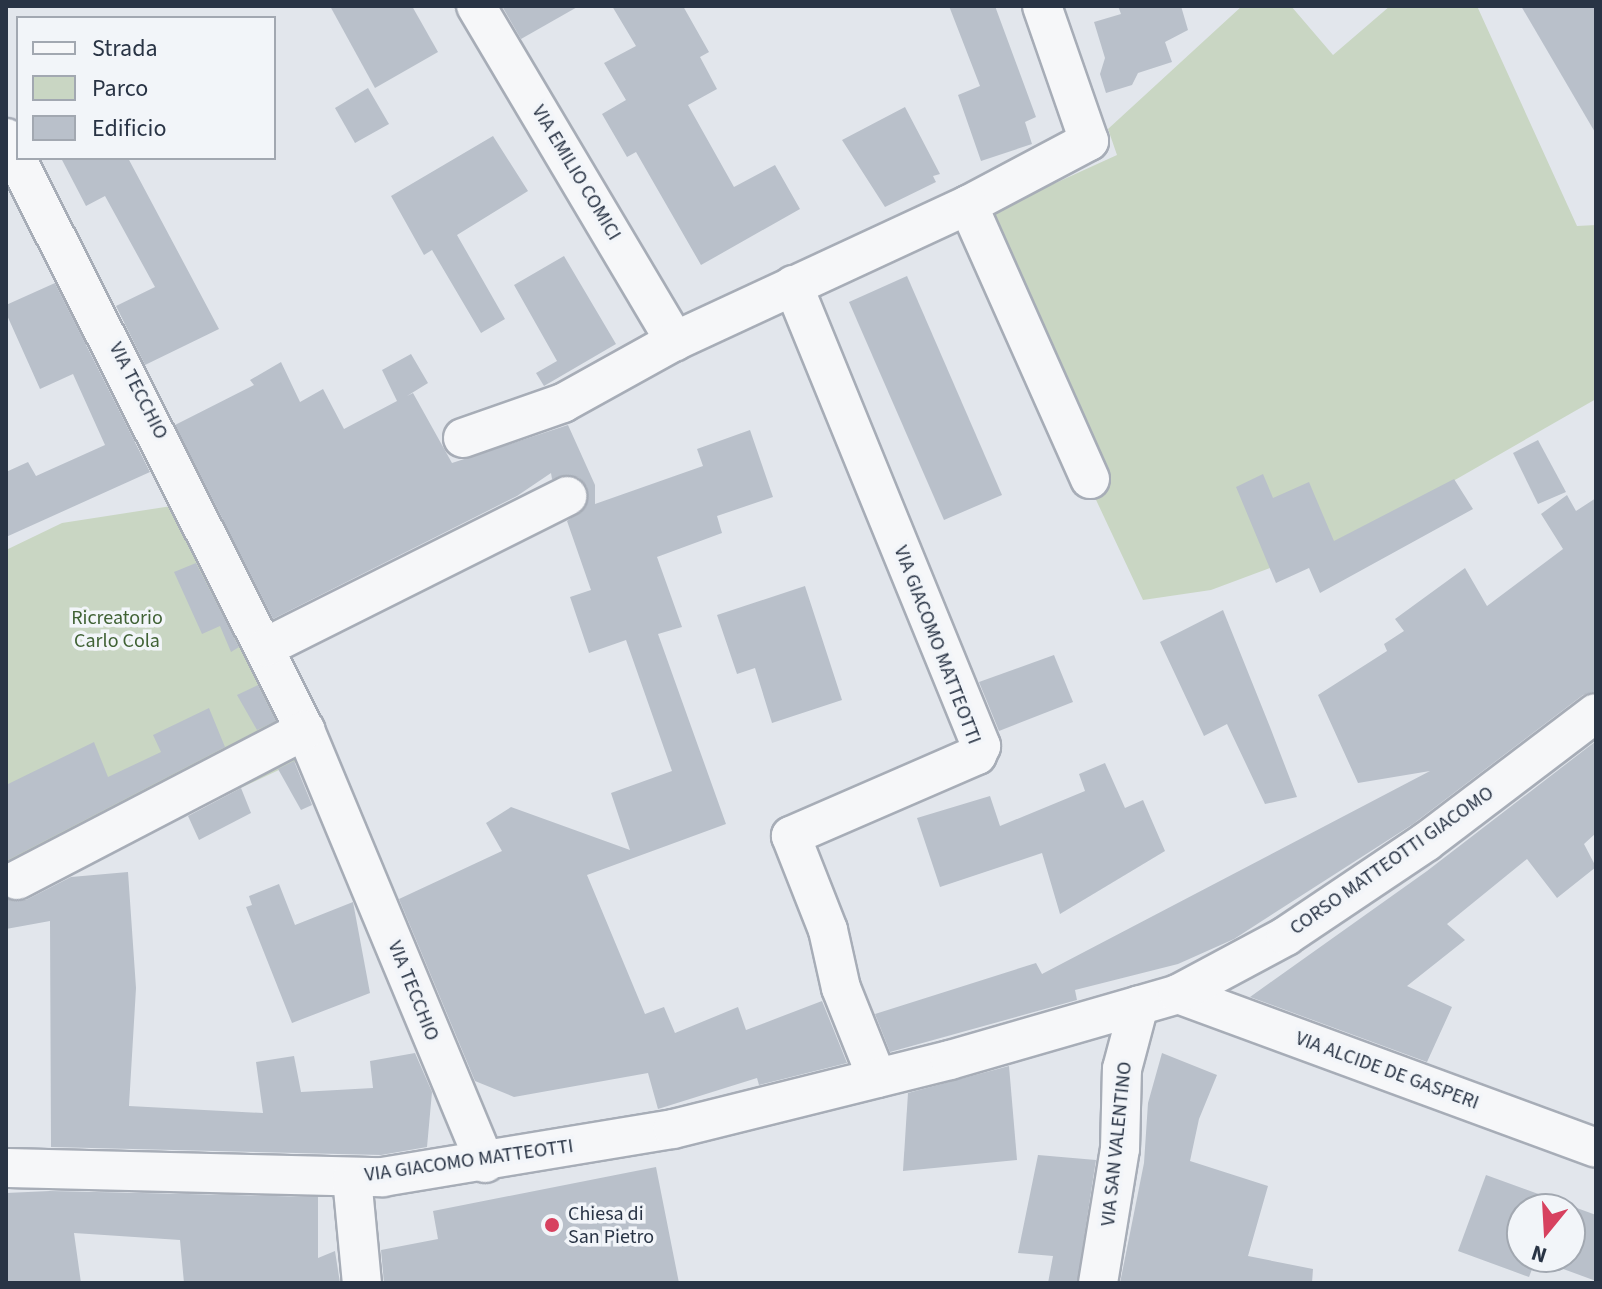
<!DOCTYPE html>
<style>
body{margin:0}
#map{position:relative;width:1602px;height:1289px;overflow:hidden;background:#e2e6ec;font-family:"Source Sans 3",sans-serif}
div>[style]{position:absolute}
[style*='--x']{left:calc(var(--x)*1px);top:calc(var(--y)*1px);width:calc(var(--w)*1px);rotate:calc(var(--a)*1deg)}
.green>*{inset:0;background:#c9d6c3}
.building>*{inset:0;background:#b9c0ca}
.roads{filter:drop-shadow(2px 0 #a7adb7) drop-shadow(-2px 0 #a7adb7) drop-shadow(0 2px #a7adb7) drop-shadow(0 -2px #a7adb7)}
.minor>*{height:38px;margin:-19px;padding:0 19px;transform-origin:19px;border-radius:19px;background:#f6f7f9}
.dots>*{width:22px;height:22px;translate:-50% -50%;box-sizing:border-box;border:4px solid #f2f5f9;border-radius:50%}
span{translate:-50% -50%;white-space:nowrap;text-align:center;line-height:1.15;-webkit-text-stroke:7px #f2f5f9;paint-order:stroke}
.street-label{font-size:20px;color:#293445}
.park-label{font-size:20px;color:#406235}
.poi-label{font-size:20px;color:#293445}
.left{translate:0 -50%;text-align:left}
.frame{position:absolute;inset:0;border:8px solid #293445;pointer-events:none}
.legend{position:absolute;left:16px;top:16px;width:260px;height:144px;box-sizing:border-box;background:#f2f5f9;border:2px solid #a2a8b1;margin:0;padding:10px 14px;list-style:none;font-size:24px;color:#293445}
.legend li{display:flex;align-items:center;gap:16px;height:40px}
.legend b{width:40px;border:2px solid #a2a8b1}
.north{position:absolute;left:1506px;top:1193px;width:80px;height:80px;box-sizing:border-box;background:#f2f5f9;border:2px solid #a2a8b1;border-radius:50%;rotate:198deg;font-size:22px;font-weight:700;line-height:32px;text-align:center;color:#293445}
.north::after{content:'';display:block;margin:auto;width:28px;height:36px;background:#d7415f;clip-path:polygon(50% 0,100% 100%,50% 72%,0 100%)}
</style>
<div id="map">
<div class="green">
<i style="clip-path:polygon(1242px 6px,1291px 6px,1333px 55px,1390px 6px,1477px 6px,1577px 226px,1596px 225px,1596px 399px,1359px 535px,1211px 590px,1143px 600px,1029px 357px,979px 218px,1117px 155px,1108px 129px)"></i>
<i style="clip-path:polygon(178px 505px,300px 760px,6px 899px,6px 550px,62px 523px)"></i>
</div>
<div class="building">
<i style="clip-path:polygon(330px 6px,412px 6px,438px 52px,375px 88px)"></i>
<i style="clip-path:polygon(502px 6px,579px 6px,521px 39px)"></i>
<i style="clip-path:polygon(612px 6px,683px 6px,709px 52px,700px 57px,717px 89px,688px 105px,734px 187px,775px 165px,800px 209px,701px 265px,636px 152px,627px 157px,602px 114px,626px 100px,604px 63px,636px 46px)"></i>
<i style="clip-path:polygon(949px 6px,995px 6px,1036px 117px,1025px 122px,1032px 144px,981px 161px,958px 95px,980px 86px)"></i>
<i style="clip-path:polygon(1118px 6px,1181px 6px,1188px 30px,1165px 42px,1172px 62px,1138px 73px,1132px 85px,1106px 93px,1100px 74px,1105px 58px,1094px 22px,1121px 14px)"></i>
<i style="clip-path:polygon(1521px 6px,1596px 6px,1596px 134px)"></i>
<i style="clip-path:polygon(368px 88px,389px 124px,355px 143px,335px 108px)"></i>
<i style="clip-path:polygon(905px 107px,940px 174px,933px 176px,936px 182px,885px 207px,842px 140px)"></i>
<i style="clip-path:polygon(493px 136px,528px 191px,457px 235px,505px 319px,481px 333px,432px 250px,424px 255px,391px 196px)"></i>
<i style="clip-path:polygon(61px 158px,128px 158px,219px 329px,145px 365px,116px 306px,155px 287px,105px 196px,86px 206px)"></i>
<i style="clip-path:polygon(564px 256px,616px 344px,544px 386px,536px 373px,557px 361px,514px 285px)"></i>
<i style="clip-path:polygon(907px 276px,1002px 495px,944px 520px,849px 302px)"></i>
<i style="clip-path:polygon(55px 283px,150px 472px,6px 537px,6px 472px,28px 462px,36px 476px,105px 445px,73px 374px,40px 389px,6px 313px,6px 305px)"></i>
<i style="clip-path:polygon(411px 354px,428px 383px,407px 396px,413px 393px,452px 463px,568px 425px,595px 485px,595px 504px,703px 466px,697px 449px,750px 430px,773px 497px,717px 516px,722px 533px,657px 557px,682px 627px,658px 634px,726px 824px,587px 875px,645px 1014px,664px 1007px,675px 1033px,738px 1007px,746px 1030px,822px 1001px,847px 1063px,759px 1085px,757px 1078px,658px 1109px,648px 1073px,514px 1097px,475px 1081px,399px 899px,502px 851px,486px 823px,511px 807px,630px 850px,611px 793px,672px 771px,626px 640px,589px 653px,570px 597px,591px 590px,567px 521px,586px 507px,587px 487px,578px 477px,552px 479px,551px 473px,517px 496px,273px 619px,175px 425px,254px 385px,250px 380px,281px 362px,300px 402px,323px 389px,344px 429px,397px 401px,382px 370px)"></i>
<i style="clip-path:polygon(1538px 440px,1566px 492px,1538px 504px,1513px 453px)"></i>
<i style="clip-path:polygon(1263px 474px,1273px 498px,1309px 482px,1334px 541px,1454px 479px,1473px 509px,1320px 593px,1309px 568px,1276px 583px,1236px 487px)"></i>
<i style="clip-path:polygon(1567px 495px,1576px 511px,1596px 498px,1596px 691px,1583px 695px,1413px 824px,1234px 939px,1178px 964px,1075px 990px,1077px 1000px,890px 1052px,875px 1014px,1036px 963px,1042px 974px,1430px 771px,1358px 783px,1318px 695px,1387px 651px,1384px 644px,1404px 631px,1395px 619px,1465px 568px,1487px 606px,1563px 549px,1541px 514px)"></i>
<i style="clip-path:polygon(196px 563px,239px 647px,231px 652px,220px 626px,202px 634px,174px 572px)"></i>
<i style="clip-path:polygon(805px 586px,842px 700px,772px 723px,755px 668px,737px 674px,717px 615px)"></i>
<i style="clip-path:polygon(1223px 610px,1270px 727px,1297px 797px,1265px 804px,1227px 724px,1204px 736px,1160px 642px)"></i>
<i style="clip-path:polygon(1054px 655px,1073px 702px,999px 731px,979px 682px)"></i>
<i style="clip-path:polygon(258px 685px,276px 721px,257px 730px,237px 695px)"></i>
<i style="clip-path:polygon(209px 708px,225px 747px,6px 861px,6px 785px,94px 742px,108px 777px,161px 752px,153px 735px)"></i>
<i style="clip-path:polygon(1596px 741px,1596px 833px,1584px 844px,1596px 867px,1557px 898px,1527px 859px,1447px 924px,1465px 940px,1407px 986px,1452px 1007px,1427px 1062px,1250px 997px,1427px 871px)"></i>
<i style="clip-path:polygon(294px 761px,312px 805px,301px 810px,278px 769px)"></i>
<i style="clip-path:polygon(1105px 763px,1125px 808px,1143px 800px,1165px 851px,1060px 914px,1042px 853px,940px 887px,917px 818px,990px 796px,1000px 826px,1085px 791px,1079px 774px)"></i>
<i style="clip-path:polygon(241px 788px,251px 813px,199px 840px,188px 816px)"></i>
<i style="clip-path:polygon(128px 872px,136px 988px,129px 1106px,263px 1113px,256px 1062px,294px 1056px,301px 1092px,373px 1088px,370px 1061px,415px 1053px,432px 1092px,427px 1147px,381px 1155px,51px 1147px,50px 921px,6px 929px,6px 899px,26px 900px,71px 877px)"></i>
<i style="clip-path:polygon(279px 884px,295px 925px,353px 902px,370px 993px,292px 1023px,246px 907px,252px 905px,249px 896px)"></i>
<i style="clip-path:polygon(1162px 1053px,1217px 1075px,1199px 1119px,1190px 1161px,1268px 1186px,1248px 1256px,1313px 1269px,1312px 1283px,1120px 1283px,1144px 1163px,1148px 1103px)"></i>
<i style="clip-path:polygon(1009px 1066px,1017px 1160px,903px 1171px,908px 1093px)"></i>
<i style="clip-path:polygon(1038px 1155px,1096px 1160px,1077px 1283px,1048px 1283px,1053px 1256px,1018px 1253px)"></i>
<i style="clip-path:polygon(656px 1167px,679px 1283px,384px 1283px,381px 1250px,438px 1239px,433px 1211px)"></i>
<i style="clip-path:polygon(evenodd,1486px 1175px,1596px 1215px,1596px 1281px,1536px 1259px,1529px 1277px,1458px 1251px,1486px 1175px,1522px 1209px,1570px 1209px,1570px 1257px,1522px 1257px,1522px 1209px)"></i>
<i style="clip-path:polygon(50px 1191px,318px 1197px,318px 1258px,335px 1251px,340px 1283px,184px 1283px,180px 1240px,74px 1233px,81px 1283px,6px 1283px,6px 1193px)"></i>
</div>
<div class="roads">
<div class="minor">
<i style="--x:476;--y:6;--w:390;--a:59.3"></i>
<i style="--x:675;--y:341;--w:323;--a:-24.9"></i>
<i style="--x:968;--y:205;--w:137;--a:-27.9"></i>
<i style="--x:1089;--y:141;--w:143;--a:-109.2"></i>
<i style="--x:6;--y:138;--w:663;--a:63.2"></i>
<i style="--x:305;--y:730;--w:469;--a:67.4"></i>
<i style="--x:968;--y:205;--w:300;--a:66"></i>
<i style="--x:793;--y:285;--w:498;--a:67.8"></i>
<i style="--x:981;--y:746;--w:10;--a:114"></i>
<i style="--x:977;--y:755;--w:203;--a:156.5"></i>
<i style="--x:791;--y:836;--w:101;--a:68.5"></i>
<i style="--x:828;--y:930;--w:59;--a:77.4"></i>
<i style="--x:841;--y:988;--w:97;--a:68.2"></i>
<i style="--x:463;--y:438;--w:106;--a:-19.3"></i>
<i style="--x:563;--y:403;--w:128;--a:-29"></i>
<i style="--x:266;--y:647;--w:337;--a:-26.6"></i>
<i style="--x:17;--y:880;--w:325;--a:-27.5"></i>
<i style="--x:1178;--y:994;--w:445;--a:20.2"></i>
<i style="--x:6;--y:1168;--w:377;--a:1.4"></i>
<i style="--x:383;--y:1177;--w:294;--a:-9.4"></i>
<i style="--x:673;--y:1129;--w:285;--a:-14"></i>
<i style="--x:950;--y:1060;--w:237;--a:-16.1"></i>
<i style="--x:1178;--y:994;--w:123;--a:-28.2"></i>
<i style="--x:1286;--y:936;--w:169;--a:-33.9"></i>
<i style="--x:1426;--y:842;--w:213;--a:-37.2"></i>
<i style="--x:352;--y:1178;--w:105;--a:84.6"></i>
<i style="--x:1098;--y:1283;--w:136;--a:-80.7"></i>
<i style="--x:1120;--y:1149;--w:80;--a:-88.6"></i>
<i style="--x:1122;--y:1069;--w:66;--a:-75.1"></i>
</div>
</div>
<div class="dots">
<i style="left:552px;top:1225px;background:#d7415f"></i>
</div>
<div class="street-label">
<span style="left:576px;top:173px;rotate:59deg">VIA EMILIO COMICI</span>
<span style="left:138px;top:391px;rotate:63deg">VIA TECCHIO</span>
<span style="left:937px;top:645px;rotate:69deg">VIA GIACOMO MATTEOTTI</span>
<span style="left:1392px;top:861px;rotate:-35deg">CORSO MATTEOTTI GIACOMO</span>
<span style="left:413px;top:991px;rotate:68deg">VIA TECCHIO</span>
<span style="left:1387px;top:1071px;rotate:20deg">VIA ALCIDE DE GASPERI</span>
<span style="left:1117px;top:1144px;rotate:-84deg">VIA SAN VALENTINO</span>
<span style="left:469px;top:1161px;rotate:-8deg">VIA GIACOMO MATTEOTTI</span>
</div>
<div class="park-label">
<span style="left:117px;top:630px">Ricreatorio<br>Carlo Cola</span>
</div>
<div class="poi-label">
<span class="left" style="left:568px;top:1226px">Chiesa di<br>San Pietro</span>
</div>
<div class="frame"></div>
<ul class="legend">
<li><b style="height:10px;background:#f6f7f9"></b>Strada</li>
<li><b style="height:22px;background:#c9d6c3"></b>Parco</li>
<li><b style="height:22px;background:#b9c0ca"></b>Edificio</li>
</ul>
<div class="north">N</div>
</div>
